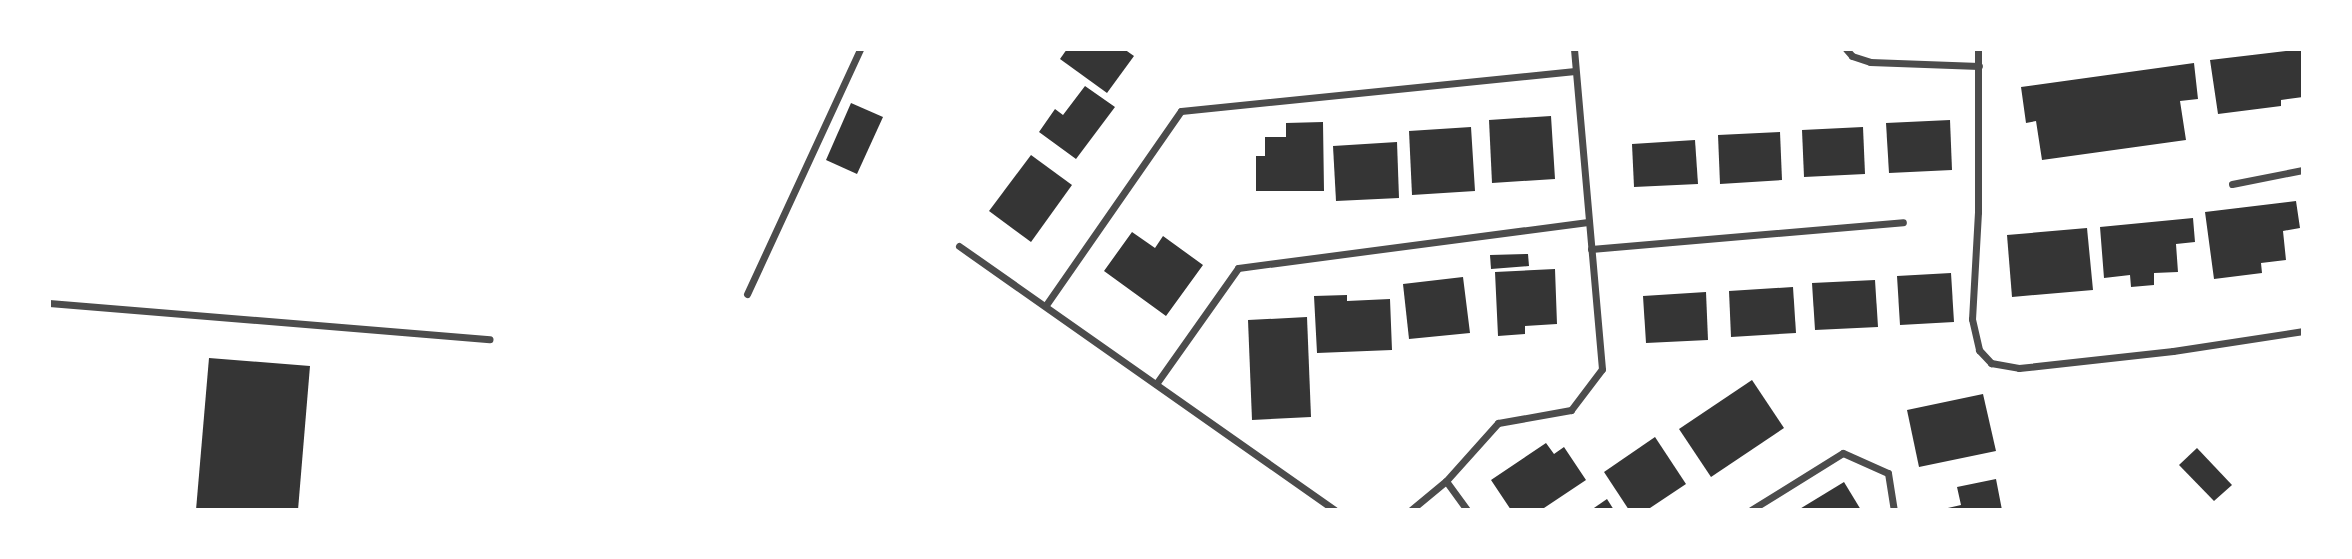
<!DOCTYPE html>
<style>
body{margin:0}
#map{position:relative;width:2352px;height:559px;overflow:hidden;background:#fff;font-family:Figtree,sans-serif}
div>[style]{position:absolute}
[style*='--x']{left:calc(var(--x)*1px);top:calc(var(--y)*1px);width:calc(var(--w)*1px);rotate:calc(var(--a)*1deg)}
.building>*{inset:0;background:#353535}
.minor>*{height:7px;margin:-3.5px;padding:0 3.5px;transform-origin:3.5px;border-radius:3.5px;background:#4c4c4c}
span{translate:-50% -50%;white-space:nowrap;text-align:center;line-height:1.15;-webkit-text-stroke:5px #fff;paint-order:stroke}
.frame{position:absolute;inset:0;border:51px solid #fff;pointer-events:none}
</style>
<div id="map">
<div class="building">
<i style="clip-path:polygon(1067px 49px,1124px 49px,1134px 56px,1107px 93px,1060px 59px)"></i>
<i style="clip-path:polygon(2303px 49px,2303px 97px,2281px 100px,2281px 106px,2218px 114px,2210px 60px)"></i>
<i style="clip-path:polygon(2194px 63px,2198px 99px,2180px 101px,2186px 140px,2042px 160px,2036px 121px,2026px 123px,2021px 87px)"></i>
<i style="clip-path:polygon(1085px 86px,1115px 107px,1076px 159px,1039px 132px,1055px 109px,1063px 115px)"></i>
<i style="clip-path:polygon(851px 103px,883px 117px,857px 174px,826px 160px)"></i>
<i style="clip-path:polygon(1551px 116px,1555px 179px,1492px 183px,1489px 120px)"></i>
<i style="clip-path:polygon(1950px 120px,1952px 170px,1889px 173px,1886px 123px)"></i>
<i style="clip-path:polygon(1323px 122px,1324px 191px,1256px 191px,1256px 156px,1265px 156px,1265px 137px,1286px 137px,1286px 123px)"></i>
<i style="clip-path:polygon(1471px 127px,1475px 191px,1412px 195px,1409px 131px)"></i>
<i style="clip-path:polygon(1863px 127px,1865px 174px,1804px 177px,1802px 130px)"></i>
<i style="clip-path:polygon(1780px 132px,1782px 180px,1720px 184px,1718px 135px)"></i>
<i style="clip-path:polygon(1695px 140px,1698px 184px,1634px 187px,1632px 144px)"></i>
<i style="clip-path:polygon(1397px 142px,1399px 198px,1336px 201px,1333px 146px)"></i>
<i style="clip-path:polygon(1031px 155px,1072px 185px,1031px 242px,989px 211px)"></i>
<i style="clip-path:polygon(2296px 201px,2300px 228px,2283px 231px,2286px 260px,2261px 263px,2262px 273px,2214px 279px,2205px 212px)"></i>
<i style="clip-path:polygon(2193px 218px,2195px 242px,2176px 244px,2178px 272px,2154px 273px,2154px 285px,2131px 287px,2130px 275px,2104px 278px,2100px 227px)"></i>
<i style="clip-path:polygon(2087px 228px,2093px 290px,2012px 297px,2007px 235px)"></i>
<i style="clip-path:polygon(1132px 232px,1155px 248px,1163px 236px,1203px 265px,1166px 316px,1104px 271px)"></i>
<i style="clip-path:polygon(1528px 254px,1529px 266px,1491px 269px,1490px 255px)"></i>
<i style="clip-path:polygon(1555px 269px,1557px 324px,1525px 326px,1525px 334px,1498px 336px,1495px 272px)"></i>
<i style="clip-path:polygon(1951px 273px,1954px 322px,1900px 325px,1897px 276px)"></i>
<i style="clip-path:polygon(1463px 277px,1470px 333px,1409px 339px,1403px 284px)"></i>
<i style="clip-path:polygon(1875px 280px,1878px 327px,1815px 330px,1812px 283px)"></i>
<i style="clip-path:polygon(1793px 287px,1796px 333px,1731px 337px,1729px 291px)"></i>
<i style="clip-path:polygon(1706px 292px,1708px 340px,1646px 343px,1643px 296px)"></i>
<i style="clip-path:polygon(1347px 295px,1347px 301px,1390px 299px,1392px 350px,1317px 353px,1314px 296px)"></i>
<i style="clip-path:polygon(1307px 317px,1311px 417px,1252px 420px,1248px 320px)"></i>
<i style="clip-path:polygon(209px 358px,310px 366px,298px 510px,196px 510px)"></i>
<i style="clip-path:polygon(1752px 380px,1784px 428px,1711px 477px,1679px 429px)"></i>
<i style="clip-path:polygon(1983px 394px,1996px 451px,1919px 467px,1907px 410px)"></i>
<i style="clip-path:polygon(1655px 437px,1686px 484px,1647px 510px,1629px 510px,1604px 472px)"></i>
<i style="clip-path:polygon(1546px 443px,1554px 454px,1564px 447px,1586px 480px,1541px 510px,1511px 510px,1491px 480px)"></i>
<i style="clip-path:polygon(2197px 448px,2232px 485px,2214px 501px,2179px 465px)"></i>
<i style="clip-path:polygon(1996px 479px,2002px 510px,1939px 510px,1961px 505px,1957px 487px)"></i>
<i style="clip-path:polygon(1844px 482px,1861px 510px,1798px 510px)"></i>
<i style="clip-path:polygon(1607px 499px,1614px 510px,1591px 510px)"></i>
</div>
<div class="minor">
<i style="--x:1846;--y:49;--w:9;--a:49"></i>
<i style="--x:1852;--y:56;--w:19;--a:18"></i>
<i style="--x:1870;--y:62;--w:109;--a:2.1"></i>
<i style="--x:1978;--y:49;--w:163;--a:90"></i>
<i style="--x:1978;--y:212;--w:107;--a:93.2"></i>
<i style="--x:1972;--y:319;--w:32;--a:77"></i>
<i style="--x:1979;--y:350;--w:18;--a:47"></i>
<i style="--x:1991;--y:363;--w:28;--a:10"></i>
<i style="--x:2019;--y:368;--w:155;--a:-6.3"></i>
<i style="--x:2173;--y:351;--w:132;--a:-8.7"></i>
<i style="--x:2232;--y:184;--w:72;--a:-11.2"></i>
<i style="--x:959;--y:246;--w:459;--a:35.1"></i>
<i style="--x:1591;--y:249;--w:313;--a:-4.9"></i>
<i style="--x:747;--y:294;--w:270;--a:-65.2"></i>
<i style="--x:49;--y:303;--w:442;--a:4.7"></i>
<i style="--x:1046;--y:305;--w:236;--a:-55.2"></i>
<i style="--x:1181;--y:111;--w:396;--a:-5.8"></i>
<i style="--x:1156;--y:384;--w:142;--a:-54.7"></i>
<i style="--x:1238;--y:268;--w:353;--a:-7.5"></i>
<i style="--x:1446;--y:481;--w:36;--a:54"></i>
<i style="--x:1411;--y:510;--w:45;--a:-39.6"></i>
<i style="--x:1446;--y:481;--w:78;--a:-48.1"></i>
<i style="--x:1498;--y:423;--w:74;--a:-10.1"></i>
<i style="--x:1571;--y:410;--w:51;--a:-52.9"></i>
<i style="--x:1602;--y:369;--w:321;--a:-95"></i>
<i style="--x:1751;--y:510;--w:108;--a:-31.8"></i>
<i style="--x:1843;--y:453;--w:49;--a:24"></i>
<i style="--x:1888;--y:473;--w:37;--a:81"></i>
</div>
<div class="frame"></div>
</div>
